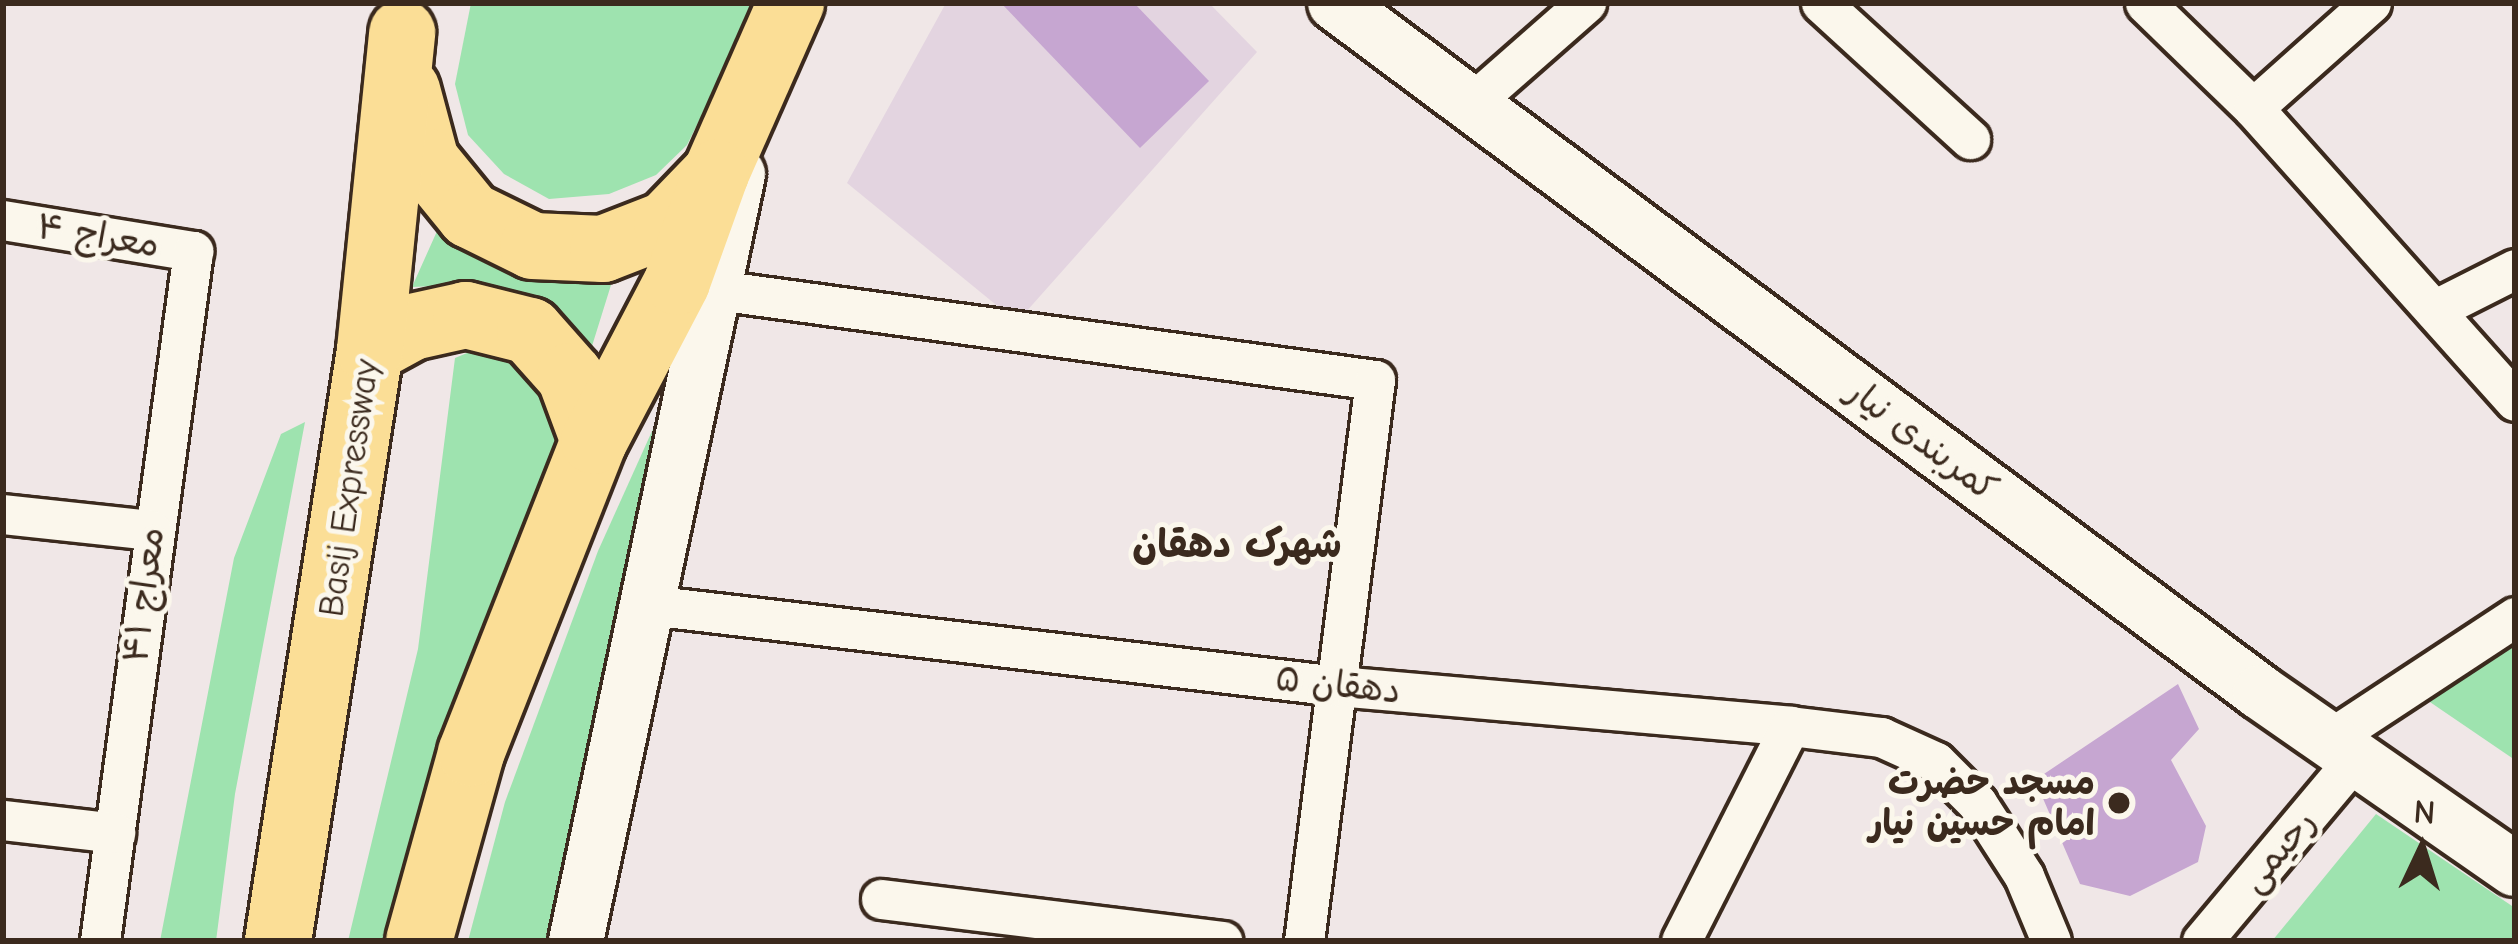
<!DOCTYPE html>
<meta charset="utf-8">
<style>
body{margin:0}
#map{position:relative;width:2518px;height:944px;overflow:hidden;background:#f0e7e7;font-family:"Comic Neue","Playpen Sans Arabic",sans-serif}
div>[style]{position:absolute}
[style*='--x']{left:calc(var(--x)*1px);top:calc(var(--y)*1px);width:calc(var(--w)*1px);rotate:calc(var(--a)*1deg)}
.built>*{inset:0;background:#e3d4e0}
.green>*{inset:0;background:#9ee3af}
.building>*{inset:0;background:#c6a6d1}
.roads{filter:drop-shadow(3px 0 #3b2a1e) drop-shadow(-3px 0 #3b2a1e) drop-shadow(0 3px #3b2a1e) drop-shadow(0 -3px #3b2a1e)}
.street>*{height:39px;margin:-19.5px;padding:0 19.5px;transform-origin:19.5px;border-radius:19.5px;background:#fbf7ec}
.secondary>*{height:54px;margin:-27px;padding:0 27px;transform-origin:27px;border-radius:27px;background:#fbf7ec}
.highway>*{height:66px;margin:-33px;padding:0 33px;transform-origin:33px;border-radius:33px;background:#fbde96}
.dots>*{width:33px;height:33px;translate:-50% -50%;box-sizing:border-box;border:6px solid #fbf7ec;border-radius:50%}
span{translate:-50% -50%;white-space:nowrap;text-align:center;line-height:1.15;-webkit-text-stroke:10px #fbf7ec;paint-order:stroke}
.street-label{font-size:36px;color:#3b2a1e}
.poi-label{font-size:36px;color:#3b2a1e;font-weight:700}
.right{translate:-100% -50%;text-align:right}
.neighbourhood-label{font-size:39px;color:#3b2a1e;font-weight:700}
.frame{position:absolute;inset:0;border:6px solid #3b2a1e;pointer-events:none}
.north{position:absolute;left:2362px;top:788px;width:120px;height:120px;-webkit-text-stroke:9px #fbf7ec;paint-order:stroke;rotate:4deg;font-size:33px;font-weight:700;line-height:48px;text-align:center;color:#3b2a1e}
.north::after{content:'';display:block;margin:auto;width:42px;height:54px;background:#3b2a1e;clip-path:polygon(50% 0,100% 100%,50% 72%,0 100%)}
</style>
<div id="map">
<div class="built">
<i style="clip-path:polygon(946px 3px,1209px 3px,1257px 52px,1017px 322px,847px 183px)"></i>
</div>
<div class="green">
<i style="clip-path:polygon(471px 3px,757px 3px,687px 145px,656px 175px,609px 194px,549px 199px,504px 174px,468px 135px,455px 84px)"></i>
<i style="clip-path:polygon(442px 220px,611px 285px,592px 346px,544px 299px,486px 284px,412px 287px)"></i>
<i style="clip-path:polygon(479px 348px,522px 370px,571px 429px,474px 657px,389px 941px,348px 941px,418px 649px,455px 358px)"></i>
<i style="clip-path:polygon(680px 369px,551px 941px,468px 941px,505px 802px,598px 551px)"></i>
<i style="clip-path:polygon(305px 422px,235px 794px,216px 941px,160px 941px,234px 558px,281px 434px)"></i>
<i style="clip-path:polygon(2515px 622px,2515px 760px,2402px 683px)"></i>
<i style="clip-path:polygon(2376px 814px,2515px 908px,2515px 941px,2272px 941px)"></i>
</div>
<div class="building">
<i style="clip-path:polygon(1001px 3px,1134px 3px,1209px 81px,1140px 148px)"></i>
<i style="clip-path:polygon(2178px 684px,2199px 729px,2171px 760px,2206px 826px,2198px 862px,2130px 896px,2080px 884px,2035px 780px)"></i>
</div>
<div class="roads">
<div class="street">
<i style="--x:1821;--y:3;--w:202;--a:42.4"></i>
<i style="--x:2145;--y:3;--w:151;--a:44.2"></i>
<i style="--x:2253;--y:108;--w:393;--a:48.2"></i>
<i style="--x:1472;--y:103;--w:152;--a:-41.3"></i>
<i style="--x:2253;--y:108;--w:158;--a:-41.7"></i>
<i style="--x:3;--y:220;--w:193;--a:9.3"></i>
<i style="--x:193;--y:251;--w:696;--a:97.68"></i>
<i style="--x:717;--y:290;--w:664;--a:7.79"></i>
<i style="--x:1375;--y:380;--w:565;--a:97.21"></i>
<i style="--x:2434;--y:310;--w:91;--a:-26.8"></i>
<i style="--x:3;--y:514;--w:149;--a:6.2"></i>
<i style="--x:649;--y:605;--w:693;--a:6.71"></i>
<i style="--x:1337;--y:686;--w:455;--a:5"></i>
<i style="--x:1790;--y:726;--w:241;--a:116.9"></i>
<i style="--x:1790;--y:726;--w:92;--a:6.9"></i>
<i style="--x:1881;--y:737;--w:60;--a:24.4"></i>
<i style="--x:1936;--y:762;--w:58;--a:45"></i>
<i style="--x:1977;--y:803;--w:87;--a:57.2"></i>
<i style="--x:2024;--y:876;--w:70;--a:67.4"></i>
<i style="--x:2328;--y:740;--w:224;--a:-33.3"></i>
<i style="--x:3;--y:820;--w:113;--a:6.6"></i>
<i style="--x:881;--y:899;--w:344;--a:7"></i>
<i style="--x:2202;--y:941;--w:236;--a:-50"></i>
</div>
<div class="secondary">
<i style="--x:1335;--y:3;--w:1153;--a:36.68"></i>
<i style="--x:2260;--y:692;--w:310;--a:34.8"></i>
<i style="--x:576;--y:941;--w:784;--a:-78.07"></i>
</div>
<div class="highway">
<i style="--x:407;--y:90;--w:73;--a:75"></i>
<i style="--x:426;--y:161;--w:70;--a:50.8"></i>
<i style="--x:470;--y:215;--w:70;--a:26.2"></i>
<i style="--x:533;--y:246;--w:70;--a:2.5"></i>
<i style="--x:603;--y:249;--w:69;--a:-21.3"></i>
<i style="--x:667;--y:224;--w:71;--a:-46.1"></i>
<i style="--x:716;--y:173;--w:186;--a:-66.2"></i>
<i style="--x:370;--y:350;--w:48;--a:-28.7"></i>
<i style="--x:412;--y:327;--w:55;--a:-12.5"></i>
<i style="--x:466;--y:315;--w:66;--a:14"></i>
<i style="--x:530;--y:331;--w:60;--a:48.4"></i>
<i style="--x:570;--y:376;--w:69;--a:69.7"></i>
<i style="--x:278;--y:941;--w:598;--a:-81.15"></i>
<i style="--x:370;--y:350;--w:319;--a:-84.2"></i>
<i style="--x:419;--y:941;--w:195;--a:-74.5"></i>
<i style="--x:471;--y:753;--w:335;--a:-68.5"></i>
<i style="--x:594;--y:441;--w:179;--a:-62.4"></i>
<i style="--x:677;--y:282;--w:116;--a:-70.3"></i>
</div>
</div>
<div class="dots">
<i style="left:2119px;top:803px;background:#3b2a1e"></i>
</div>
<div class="street-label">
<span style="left:98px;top:236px;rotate:9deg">معراج ۴</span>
<span style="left:1922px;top:440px;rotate:37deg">کمربندی نیار</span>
<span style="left:349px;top:488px;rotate:-82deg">Basij Expressway</span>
<span style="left:144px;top:595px;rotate:-83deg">معراج ۴۱</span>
<span style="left:1338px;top:685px;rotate:6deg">دهقان ۵</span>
<span style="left:2278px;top:851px;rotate:-50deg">رحیمی</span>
</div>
<div class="poi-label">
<span class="right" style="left:2095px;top:803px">مسجد حضرت<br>امام حسین نیار</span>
</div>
<div class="neighbourhood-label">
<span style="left:1237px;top:545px">شهرک دهقان</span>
</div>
<div class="frame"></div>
<div class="north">N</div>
</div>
